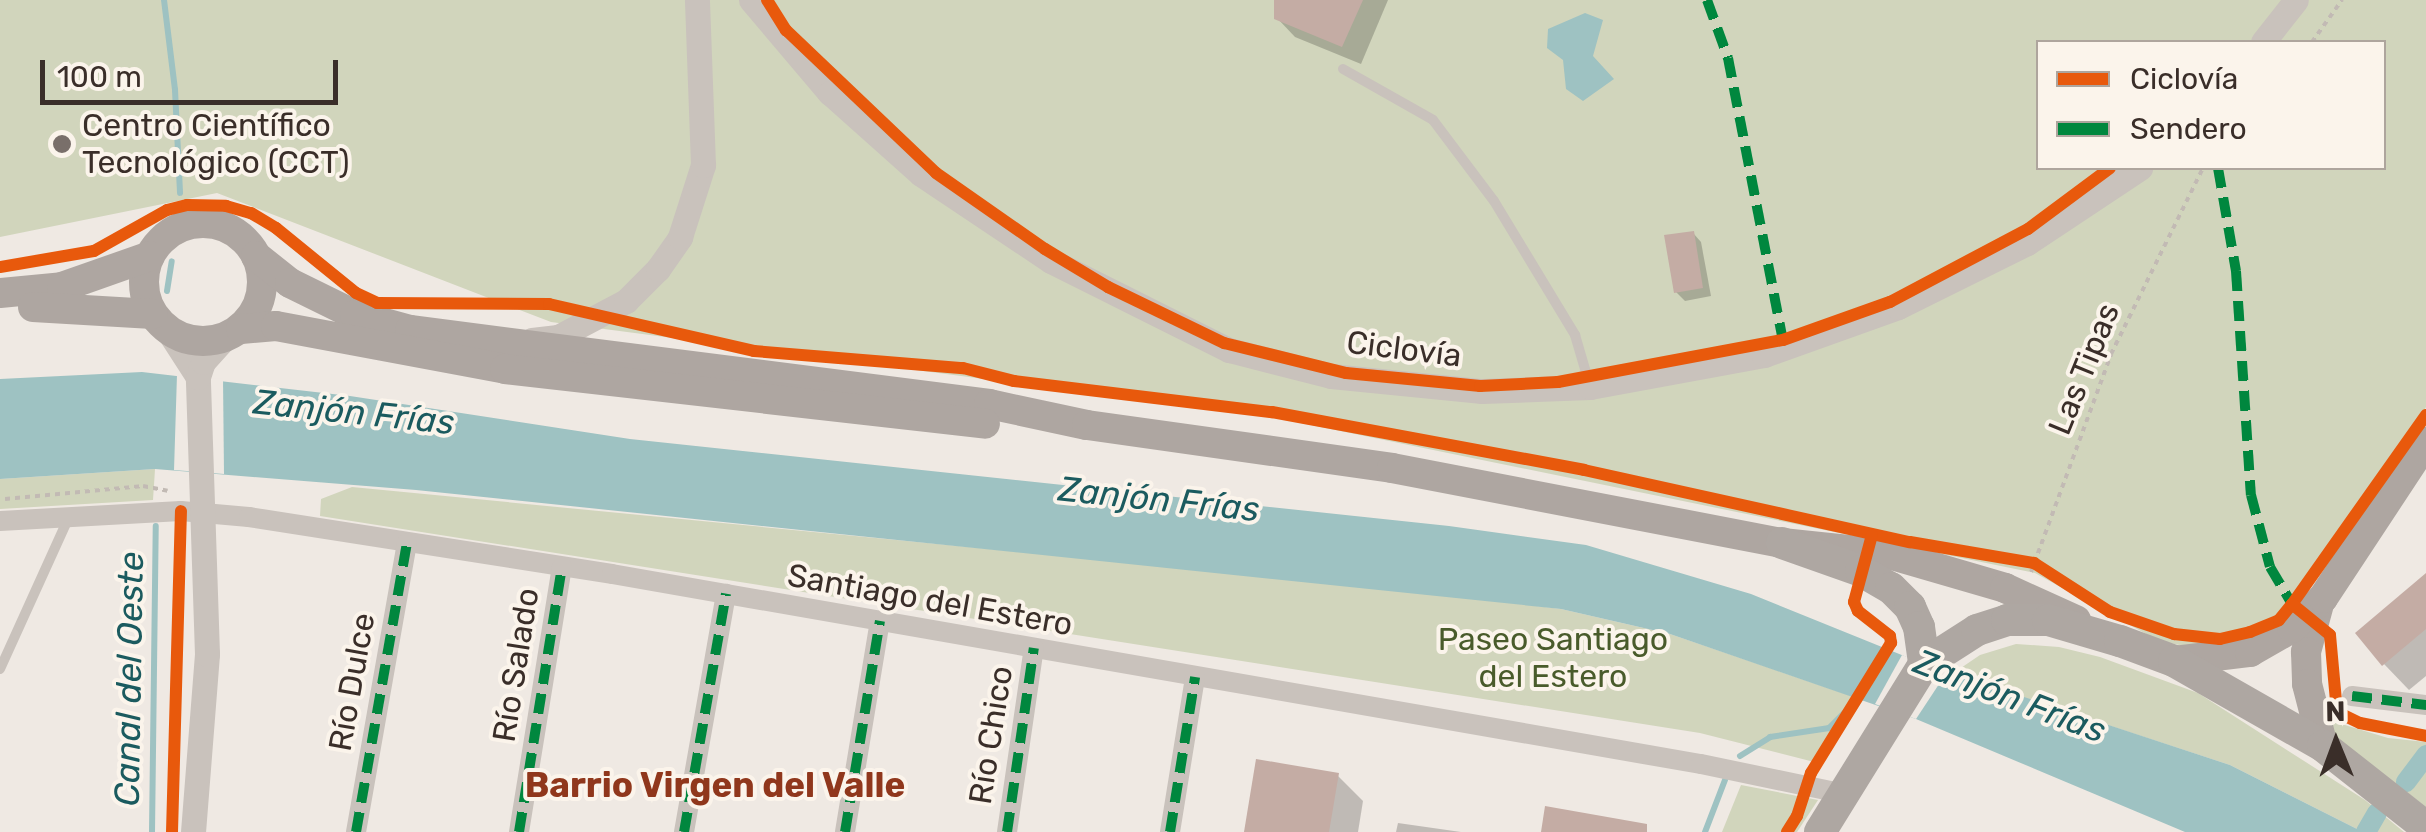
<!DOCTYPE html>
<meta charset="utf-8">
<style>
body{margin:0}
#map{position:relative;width:2426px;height:832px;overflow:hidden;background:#efe9e3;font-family:Rubik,sans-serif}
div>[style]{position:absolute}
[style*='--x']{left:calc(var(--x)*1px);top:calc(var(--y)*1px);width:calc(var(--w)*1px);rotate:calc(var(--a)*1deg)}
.green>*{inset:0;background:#d1d5bc}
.water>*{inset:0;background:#9ec2c2}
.pier>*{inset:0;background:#efe9e3}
.shadow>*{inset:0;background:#0003}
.stream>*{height:6px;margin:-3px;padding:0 3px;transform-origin:3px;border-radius:3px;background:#9ec2c2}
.canal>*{height:20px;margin:-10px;padding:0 10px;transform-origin:10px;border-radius:10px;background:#9ec2c2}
.building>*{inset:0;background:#c4aca4}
.path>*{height:4px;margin-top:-2px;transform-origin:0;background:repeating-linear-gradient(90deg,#c2bab4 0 5px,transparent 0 10px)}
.service>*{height:10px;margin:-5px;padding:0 5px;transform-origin:5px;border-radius:5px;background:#c9c2bc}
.minor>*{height:20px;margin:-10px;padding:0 10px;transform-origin:10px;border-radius:10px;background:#c9c2bc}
.tertiary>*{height:25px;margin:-12.5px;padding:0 12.5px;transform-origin:12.5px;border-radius:12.5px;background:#c9c2bc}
.primary>*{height:30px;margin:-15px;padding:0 15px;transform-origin:15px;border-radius:15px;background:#aea6a1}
.primary>.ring{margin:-15px;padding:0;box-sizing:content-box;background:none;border:30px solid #aea6a1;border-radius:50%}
.trunk>*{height:32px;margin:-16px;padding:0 16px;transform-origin:16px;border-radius:16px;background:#aea7a2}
.quiet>*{height:10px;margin-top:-5px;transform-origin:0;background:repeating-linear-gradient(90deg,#00873e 0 20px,transparent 0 30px)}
.cycleway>*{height:12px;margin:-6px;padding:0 6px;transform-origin:6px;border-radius:6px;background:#e8590c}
.dots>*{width:28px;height:28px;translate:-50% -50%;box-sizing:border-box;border:5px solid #fbf4eb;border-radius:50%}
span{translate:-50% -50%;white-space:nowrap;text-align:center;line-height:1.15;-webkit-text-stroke:8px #fbf4eb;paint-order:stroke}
.poi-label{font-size:32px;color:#3a2e29}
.left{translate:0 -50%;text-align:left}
.street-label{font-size:32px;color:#3a2e29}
.park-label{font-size:32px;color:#495b2b}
.water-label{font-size:35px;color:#1b5b5f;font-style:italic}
.neighbourhood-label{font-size:35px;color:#90371c;font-weight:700}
.legend{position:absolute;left:2036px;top:40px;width:350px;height:130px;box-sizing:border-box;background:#fbf4eb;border:2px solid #aea59d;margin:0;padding:12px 18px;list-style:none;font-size:30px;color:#3a2e29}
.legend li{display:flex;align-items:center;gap:20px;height:50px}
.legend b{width:50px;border:2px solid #aea59d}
.north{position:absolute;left:2286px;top:692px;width:100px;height:100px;-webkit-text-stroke:8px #fbf4eb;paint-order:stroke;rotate:359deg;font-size:28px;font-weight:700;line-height:40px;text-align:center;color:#3a2e29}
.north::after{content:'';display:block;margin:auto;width:35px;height:45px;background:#3a2e29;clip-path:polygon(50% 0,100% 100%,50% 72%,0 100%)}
.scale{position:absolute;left:40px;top:60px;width:298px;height:45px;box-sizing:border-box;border:5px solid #3a2e29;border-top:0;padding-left:12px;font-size:30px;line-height:35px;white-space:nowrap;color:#3a2e29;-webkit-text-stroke:8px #fbf4eb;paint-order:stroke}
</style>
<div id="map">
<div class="green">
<i style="clip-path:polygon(evenodd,0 0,2426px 0,2426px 407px,2410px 441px,2269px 635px,2200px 649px,2159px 641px,2035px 573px,1272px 417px,551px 322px,217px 193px,0 237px,0 0,2038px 42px,2384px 42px,2384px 168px,2038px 168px,2038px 42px)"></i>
<i style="clip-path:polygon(155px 469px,153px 500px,0 509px,0 479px)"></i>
<i style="clip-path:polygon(352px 487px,1390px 588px,1561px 609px,1670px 634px,1863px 700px,1822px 764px,1700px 733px,320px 516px,321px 499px)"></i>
<i style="clip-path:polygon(2016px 644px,2059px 647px,2100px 657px,2198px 693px,2365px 800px,2404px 832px,2363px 832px,2230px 765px,1952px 674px,1980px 655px)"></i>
<i style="clip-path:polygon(2325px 719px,2388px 738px,2426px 742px,2426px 807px,2338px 739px)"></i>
<i style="clip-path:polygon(1741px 785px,1818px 800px,1797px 832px,1722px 832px)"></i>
</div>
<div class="water">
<i style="clip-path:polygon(1585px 13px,1603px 20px,1593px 56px,1614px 79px,1583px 101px,1566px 89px,1563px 60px,1547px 48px,1548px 29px)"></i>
<i style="clip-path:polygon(142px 372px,350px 396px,630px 439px,1449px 526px,1586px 545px,1751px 594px,1924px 664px,2230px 765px,2363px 832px,2185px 832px,1916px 719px,1670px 634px,1561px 609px,416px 490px,155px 469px,0 479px,0 379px)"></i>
</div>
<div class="pier">
<i style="clip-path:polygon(177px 375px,223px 379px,224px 474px,174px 470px)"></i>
<i style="clip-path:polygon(1902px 655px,1947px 672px,1916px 719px,1875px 704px)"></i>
</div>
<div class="shadow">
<i style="clip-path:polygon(1276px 0,1388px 0,1361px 64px,1295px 37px,1277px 18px)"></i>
<i style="clip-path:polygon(1693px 233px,1701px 242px,1711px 296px,1685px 301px,1676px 292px)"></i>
<i style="clip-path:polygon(2426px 577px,2426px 676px,2409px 690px,2384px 664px)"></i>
<i style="clip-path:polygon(1337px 775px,1363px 801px,1358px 832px,1246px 832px)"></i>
<i style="clip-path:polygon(1398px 823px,1461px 832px,1396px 832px)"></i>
</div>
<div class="stream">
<i style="--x:164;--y:0;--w:91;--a:83"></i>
<i style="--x:175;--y:90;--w:103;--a:87.2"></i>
<i style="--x:167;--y:291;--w:30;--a:-81"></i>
<i style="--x:1740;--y:756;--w:36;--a:-32"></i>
<i style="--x:1770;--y:737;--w:60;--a:-8.7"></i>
<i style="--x:1829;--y:728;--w:48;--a:-45"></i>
<i style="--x:152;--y:832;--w:306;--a:-89.3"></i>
<i style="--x:1705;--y:832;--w:56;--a:-69"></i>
</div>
<div class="canal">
<i style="--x:2406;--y:782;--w:34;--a:-53"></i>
<i style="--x:2366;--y:832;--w:22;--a:-60"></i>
</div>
<div class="building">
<i style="clip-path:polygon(1274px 0,1363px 0,1342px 47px,1274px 19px)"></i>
<i style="clip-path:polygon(1694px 231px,1703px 288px,1674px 293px,1664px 235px)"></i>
<i style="clip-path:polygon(2426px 573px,2426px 629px,2382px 666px,2355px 633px)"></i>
<i style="clip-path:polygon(1256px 759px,1339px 773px,1329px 832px,1244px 832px)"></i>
<i style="clip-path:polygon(1545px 806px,1647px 824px,1647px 832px,1541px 832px)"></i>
</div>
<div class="path">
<i style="--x:2312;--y:42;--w:52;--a:-54.5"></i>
<i style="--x:5;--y:499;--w:139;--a:-5.4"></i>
<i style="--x:143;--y:486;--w:25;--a:11"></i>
<i style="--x:2031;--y:572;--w:232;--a:-69.8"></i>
<i style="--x:2111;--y:354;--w:208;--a:-63.7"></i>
</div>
<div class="service">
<i style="--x:1343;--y:69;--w:103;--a:29.5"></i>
<i style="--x:1433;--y:120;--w:101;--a:53"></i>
<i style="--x:1494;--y:201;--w:157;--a:58.8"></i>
<i style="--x:1575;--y:335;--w:53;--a:73.6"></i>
<i style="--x:0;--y:669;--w:167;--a:-65.6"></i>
</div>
<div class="minor">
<i style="--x:0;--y:521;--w:181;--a:-3.2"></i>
<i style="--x:181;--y:511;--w:68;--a:5"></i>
<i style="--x:249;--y:517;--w:367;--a:8.9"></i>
<i style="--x:612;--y:574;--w:1105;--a:9.9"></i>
<i style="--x:1701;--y:764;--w:147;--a:11.8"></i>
<i style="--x:2352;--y:696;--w:75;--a:6.9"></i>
<i style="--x:356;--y:832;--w:293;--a:-80"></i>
<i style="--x:519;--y:832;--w:268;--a:-80.8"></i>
<i style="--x:684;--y:832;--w:242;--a:-80"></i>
<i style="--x:845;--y:832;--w:214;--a:-80.6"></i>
<i style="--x:1007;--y:832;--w:186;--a:-81.7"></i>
<i style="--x:1170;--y:832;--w:157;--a:-80.8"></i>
</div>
<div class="tertiary">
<i style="--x:751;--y:0;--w:122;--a:49.7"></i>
<i style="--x:830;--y:93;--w:122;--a:41.7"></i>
<i style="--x:921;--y:174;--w:156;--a:33.8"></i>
<i style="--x:1051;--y:261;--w:199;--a:26.6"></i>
<i style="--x:1229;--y:350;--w:105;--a:14.3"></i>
<i style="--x:1331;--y:376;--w:152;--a:5.7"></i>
<i style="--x:1482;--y:391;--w:108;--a:-2.1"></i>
<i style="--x:1590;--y:387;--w:177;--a:-10.4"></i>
<i style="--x:1764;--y:355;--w:142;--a:-19.7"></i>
<i style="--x:1898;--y:307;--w:144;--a:-26.4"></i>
<i style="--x:2027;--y:243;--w:136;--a:-33.6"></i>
<i style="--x:2263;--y:42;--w:53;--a:-51.8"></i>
<i style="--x:167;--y:329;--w:57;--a:57.1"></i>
<i style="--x:532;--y:340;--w:26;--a:-7"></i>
<i style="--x:558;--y:337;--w:77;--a:-27.9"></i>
<i style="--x:626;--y:301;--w:45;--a:-45"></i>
<i style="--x:658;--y:269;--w:39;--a:-55"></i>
<i style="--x:680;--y:237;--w:76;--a:-72.3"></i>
<i style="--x:703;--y:165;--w:165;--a:-92.1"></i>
<i style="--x:193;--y:832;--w:179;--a:-85.5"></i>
<i style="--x:207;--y:654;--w:277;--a:-91.9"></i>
<i style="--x:198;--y:377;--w:16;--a:-72"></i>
<i style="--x:203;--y:362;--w:31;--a:-48"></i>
</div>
<div class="primary">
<i class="ring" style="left:144px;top:223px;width:88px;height:88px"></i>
<i style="--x:256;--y:256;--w:43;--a:38.5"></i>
<i style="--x:290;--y:283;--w:72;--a:26.2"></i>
<i style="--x:355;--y:315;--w:57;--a:15.3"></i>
<i style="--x:410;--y:330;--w:584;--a:7.28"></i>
<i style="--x:989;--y:404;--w:100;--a:12.1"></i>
<i style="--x:1087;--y:425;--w:308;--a:8"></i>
<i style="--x:1392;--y:468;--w:397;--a:10.9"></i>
<i style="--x:1782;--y:543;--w:108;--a:5.9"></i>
<i style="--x:1889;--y:554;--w:121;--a:16.3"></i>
<i style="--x:2005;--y:588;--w:78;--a:24.3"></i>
<i style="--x:0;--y:293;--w:62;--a:-5.5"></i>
<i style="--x:62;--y:287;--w:93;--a:-19.4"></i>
<i style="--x:33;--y:307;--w:120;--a:3.3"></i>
<i style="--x:241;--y:329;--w:35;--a:-5"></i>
<i style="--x:276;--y:326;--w:233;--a:10.6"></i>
<i style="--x:505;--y:369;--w:483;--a:6.5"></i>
<i style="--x:2319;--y:604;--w:50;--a:105.2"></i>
<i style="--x:2306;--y:652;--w:32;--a:88"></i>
<i style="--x:2307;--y:684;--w:64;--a:75.5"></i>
<i style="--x:2174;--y:661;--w:77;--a:-6.8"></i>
<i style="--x:2250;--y:652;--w:48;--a:-29.7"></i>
<i style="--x:2292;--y:628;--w:43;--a:-44.1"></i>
<i style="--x:2323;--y:598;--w:187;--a:-56.6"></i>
</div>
<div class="trunk">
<i style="--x:1782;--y:543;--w:84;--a:19.5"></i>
<i style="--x:1861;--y:571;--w:34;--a:30"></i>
<i style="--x:1891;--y:588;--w:27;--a:45"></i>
<i style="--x:1910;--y:607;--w:22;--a:66"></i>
<i style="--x:1919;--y:627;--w:37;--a:82"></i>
<i style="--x:1924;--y:664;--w:63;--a:-32.7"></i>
<i style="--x:1977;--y:630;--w:32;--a:-18"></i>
<i style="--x:2007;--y:620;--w:41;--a:0"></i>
<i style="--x:2048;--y:620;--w:75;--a:16.3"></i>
<i style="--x:2120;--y:641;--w:58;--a:20.3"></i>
<i style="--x:2174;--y:661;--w:172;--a:29.7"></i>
<i style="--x:2323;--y:746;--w:131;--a:38.2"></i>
<i style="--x:1820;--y:832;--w:198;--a:-58.2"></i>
</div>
<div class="quiet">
<i style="--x:1707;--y:0;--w:62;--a:70.1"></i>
<i style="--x:1728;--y:58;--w:293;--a:79"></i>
<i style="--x:2218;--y:168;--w:105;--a:80.1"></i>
<i style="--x:2236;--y:271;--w:225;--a:86.2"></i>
<i style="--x:2251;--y:495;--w:74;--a:75.2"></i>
<i style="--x:2270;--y:567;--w:43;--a:59.3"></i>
<i style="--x:2352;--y:696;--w:75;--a:6.9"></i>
<i style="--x:356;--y:832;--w:293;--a:-80"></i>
<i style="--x:519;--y:832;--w:268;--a:-80.8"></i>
<i style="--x:684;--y:832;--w:242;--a:-80"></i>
<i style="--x:845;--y:832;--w:214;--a:-80.6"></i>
<i style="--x:1007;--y:832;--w:186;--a:-81.7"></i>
<i style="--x:1170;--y:832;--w:157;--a:-80.8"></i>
</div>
<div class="cycleway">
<i style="--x:767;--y:0;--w:36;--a:58"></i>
<i style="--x:786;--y:30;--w:207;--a:43.6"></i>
<i style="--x:936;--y:173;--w:133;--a:34.9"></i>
<i style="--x:1045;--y:249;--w:74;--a:31.1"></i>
<i style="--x:1108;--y:287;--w:129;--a:25.8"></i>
<i style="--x:1224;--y:343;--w:126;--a:13.8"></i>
<i style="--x:1346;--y:373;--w:135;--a:5.5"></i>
<i style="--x:1480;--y:386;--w:78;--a:-2.9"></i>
<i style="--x:1558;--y:382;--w:229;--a:-10.6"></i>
<i style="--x:1783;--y:340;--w:114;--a:-19.6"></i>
<i style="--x:1890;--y:302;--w:156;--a:-27.9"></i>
<i style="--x:2028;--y:229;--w:102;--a:-36.6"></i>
<i style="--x:0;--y:267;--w:95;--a:-9.7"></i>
<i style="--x:94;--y:251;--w:84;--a:-29.3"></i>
<i style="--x:167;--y:210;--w:21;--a:-14"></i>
<i style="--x:187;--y:205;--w:39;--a:1"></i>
<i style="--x:226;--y:206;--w:26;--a:16"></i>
<i style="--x:251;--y:213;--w:29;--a:31"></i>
<i style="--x:276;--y:228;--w:103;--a:39.1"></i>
<i style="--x:356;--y:293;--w:23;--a:25"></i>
<i style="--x:377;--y:303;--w:172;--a:0.3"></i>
<i style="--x:549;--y:304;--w:210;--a:12.9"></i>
<i style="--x:754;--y:351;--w:210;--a:4.7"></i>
<i style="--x:963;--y:368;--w:53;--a:14.3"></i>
<i style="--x:1014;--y:381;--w:260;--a:6.9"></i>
<i style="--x:1272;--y:412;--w:317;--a:10.5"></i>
<i style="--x:1584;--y:470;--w:334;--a:12.5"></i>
<i style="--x:1910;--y:542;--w:126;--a:9.6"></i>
<i style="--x:2034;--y:563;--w:90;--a:32.8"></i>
<i style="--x:2110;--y:612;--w:68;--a:19"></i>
<i style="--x:2174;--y:634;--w:46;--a:6.2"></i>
<i style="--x:2220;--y:639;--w:31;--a:-13"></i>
<i style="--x:2250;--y:632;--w:31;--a:-22"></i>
<i style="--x:2279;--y:620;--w:21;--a:-51"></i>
<i style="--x:2426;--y:415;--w:232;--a:125.3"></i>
<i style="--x:2292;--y:604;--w:49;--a:39.2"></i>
<i style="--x:2330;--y:635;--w:77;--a:84.8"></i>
<i style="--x:2337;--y:712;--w:25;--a:26"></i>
<i style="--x:2360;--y:723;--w:67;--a:11.1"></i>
<i style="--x:172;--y:832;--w:321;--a:-88.4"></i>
<i style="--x:1787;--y:832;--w:19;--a:-58"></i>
<i style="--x:1797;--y:816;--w:45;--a:-72"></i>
<i style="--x:1811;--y:773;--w:153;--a:-58.4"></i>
<i style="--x:1891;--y:643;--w:7;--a:-98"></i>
<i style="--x:1890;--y:636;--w:41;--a:-142"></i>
<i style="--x:1858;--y:611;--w:10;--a:-114"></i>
<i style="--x:1854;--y:602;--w:69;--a:-75"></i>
</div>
<div class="dots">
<i style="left:62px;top:144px;background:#796f6a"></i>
</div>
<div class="poi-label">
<span class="left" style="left:82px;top:144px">Centro Científico<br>Tecnológico (CCT)</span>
</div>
<div class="street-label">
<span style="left:1404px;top:349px;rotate:7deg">Ciclovía</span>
<span style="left:2084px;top:369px;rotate:-68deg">Las Tipas</span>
<span style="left:930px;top:600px;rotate:10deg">Santiago del Estero</span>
<span style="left:516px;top:665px;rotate:-81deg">Río Salado</span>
<span style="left:352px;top:682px;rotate:-80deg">Río Dulce</span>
<span style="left:991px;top:735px;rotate:-81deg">Río Chico</span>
</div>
<div class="park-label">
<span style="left:1553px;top:658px">Paseo Santiago<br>del Estero</span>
</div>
<div class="water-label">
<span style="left:354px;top:412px;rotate:6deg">Zanjón Frías</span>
<span style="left:1159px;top:499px;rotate:6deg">Zanjón Frías</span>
<span style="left:129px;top:679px;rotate:-89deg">Canal del Oeste</span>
<span style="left:2010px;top:696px;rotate:21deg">Zanjón Frías</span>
</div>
<div class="neighbourhood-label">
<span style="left:715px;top:785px">Barrio Virgen del Valle</span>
</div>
<ul class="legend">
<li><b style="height:12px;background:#e8590c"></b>Ciclovía</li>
<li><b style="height:12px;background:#00873e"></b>Sendero</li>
</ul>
<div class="north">N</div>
<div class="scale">100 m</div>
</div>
